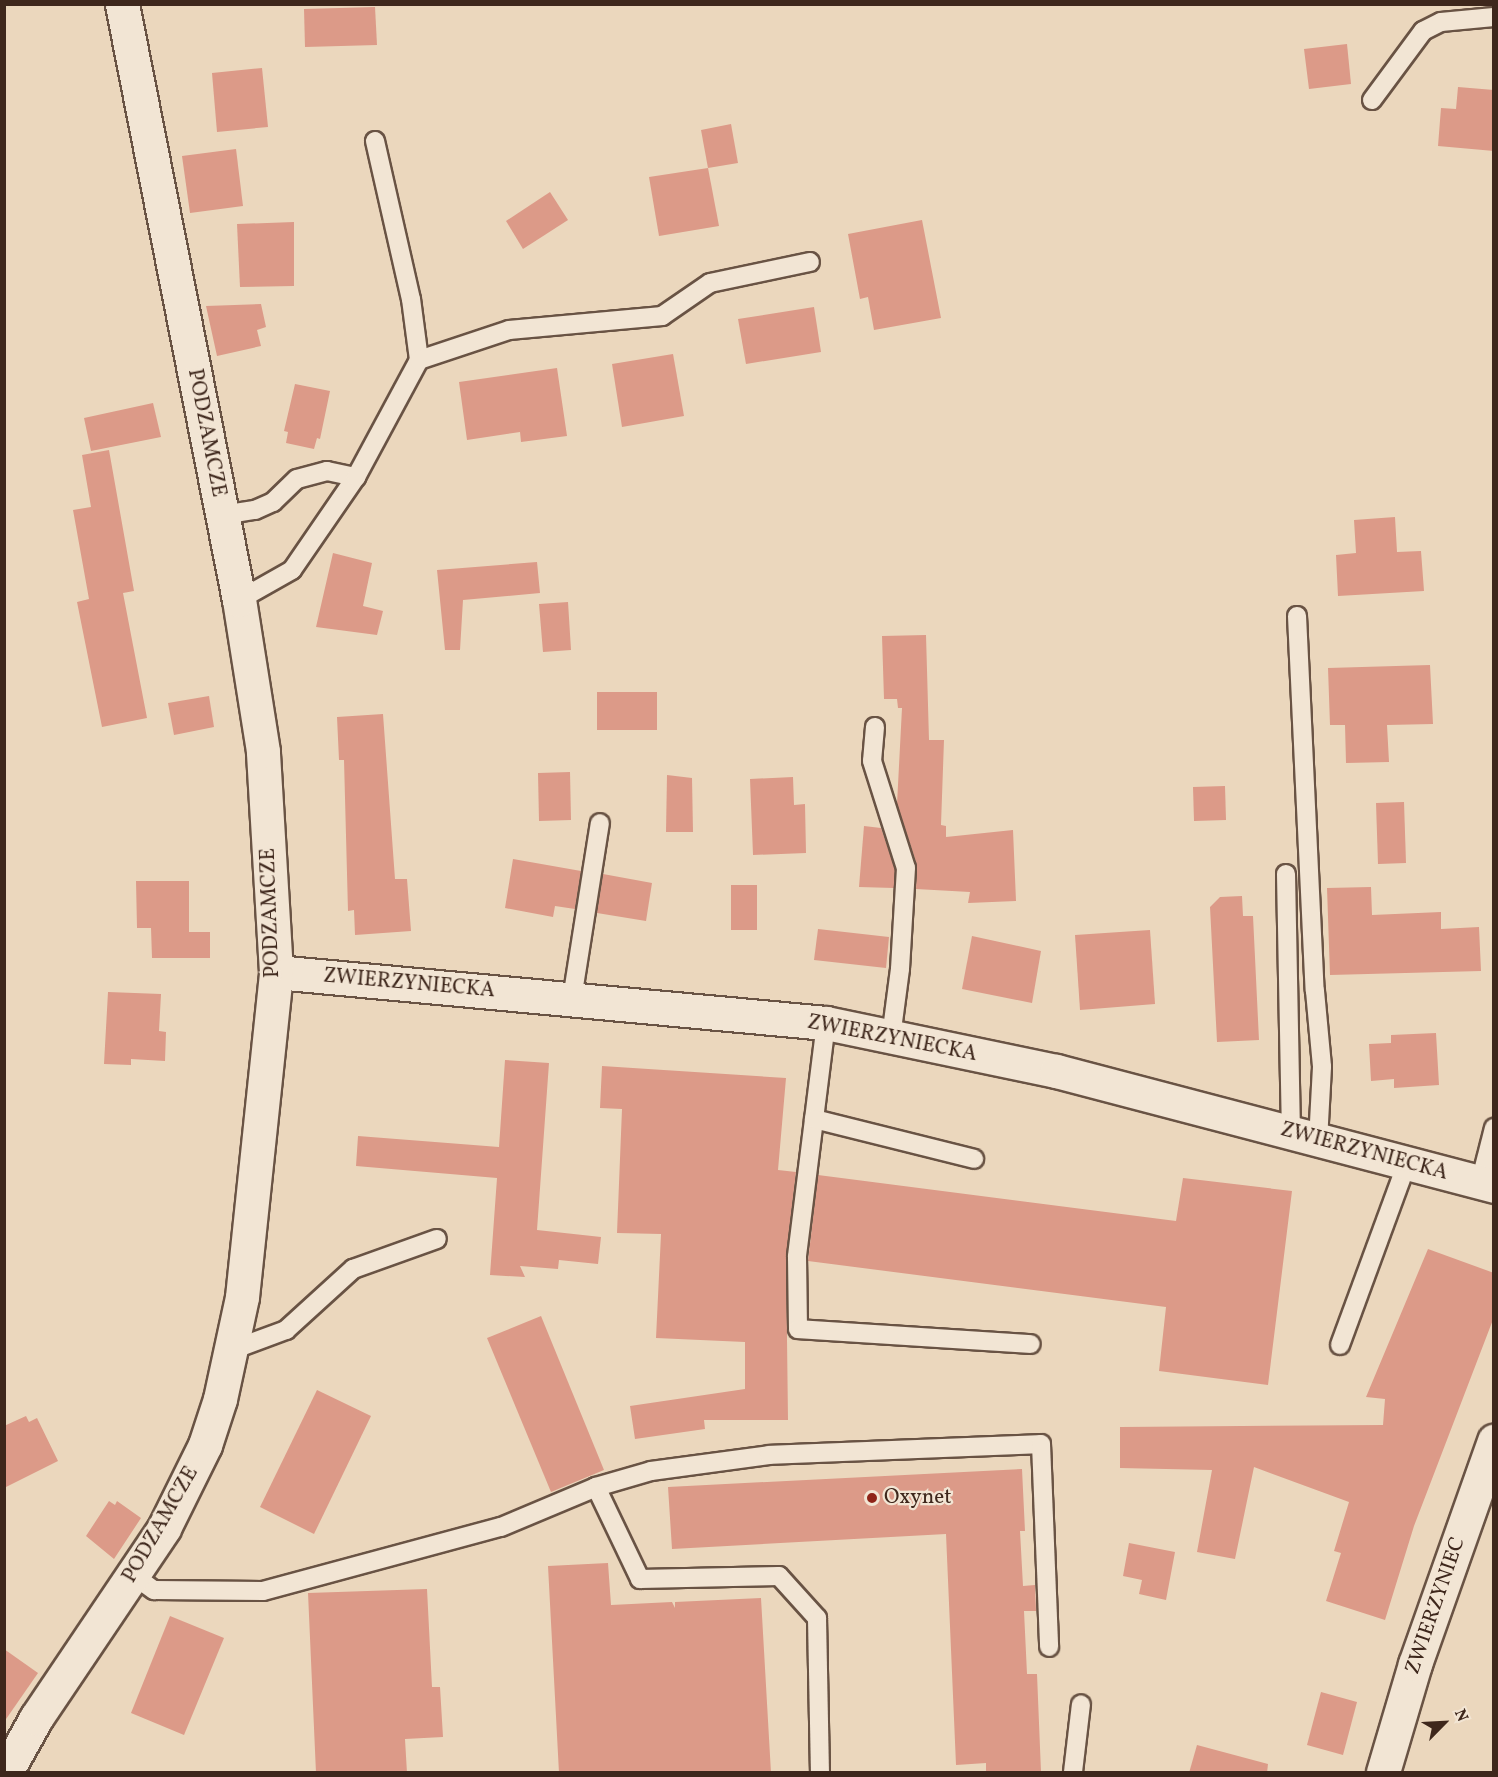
<!DOCTYPE html>
<style>
body{margin:0}
#map{position:relative;width:1498px;height:1777px;overflow:hidden;background:#ebd7bd;font-family:Vollkorn,serif}
div>[style]{position:absolute}
[style*='--x']{left:calc(var(--x)*1px);top:calc(var(--y)*1px);width:calc(var(--w)*1px);rotate:calc(var(--a)*1deg)}
.building>*{inset:0;background:#dc9a88}
.roads{filter:drop-shadow(2px 0 #695344) drop-shadow(-2px 0 #695344) drop-shadow(0 2px #695344) drop-shadow(0 -2px #695344)}
.lane>*{height:18px;margin:-9px;padding:0 9px;transform-origin:9px;border-radius:9px;background:#f2e5d4}
.street>*{height:33px;margin:-16.5px;padding:0 16.5px;transform-origin:16.5px;border-radius:16.5px;background:#f2e5d4}
.dots>*{width:16px;height:16px;translate:-50% -50%;box-sizing:border-box;border:3px solid #f2e5d4;border-radius:50%}
span{translate:-50% -50%;white-space:nowrap;text-align:center;line-height:1.15;-webkit-text-stroke:4.5px #f2e5d4;paint-order:stroke}
.street-label{font-size:21px;color:#3e271c}
.poi-label{font-size:21px;color:#3e271c}
.left{translate:0 -50%;text-align:left}
.frame{position:absolute;inset:0;border:6px solid #3e271c;pointer-events:none}
.north{position:absolute;left:1414px;top:1693px;width:60px;height:60px;-webkit-text-stroke:4px #f2e5d4;paint-order:stroke;rotate:66deg;font-size:16px;font-weight:700;line-height:24px;text-align:center;color:#3e271c}
.north::after{content:'';display:block;margin:auto;width:21px;height:27px;background:#3e271c;clip-path:polygon(50% 0,100% 100%,50% 72%,0 100%)}
</style>
<div id="map">
<div class="building">
<i style="clip-path:polygon(375px 7px,377px 45px,305px 47px,304px 9px)"></i>
<i style="clip-path:polygon(1347px 44px,1351px 84px,1309px 89px,1304px 49px)"></i>
<i style="clip-path:polygon(262px 68px,268px 127px,217px 132px,212px 73px)"></i>
<i style="clip-path:polygon(1458px 87px,1494px 90px,1494px 151px,1438px 146px,1441px 108px,1456px 109px)"></i>
<i style="clip-path:polygon(731px 124px,738px 163px,708px 168px,701px 130px)"></i>
<i style="clip-path:polygon(236px 149px,243px 206px,190px 213px,182px 156px)"></i>
<i style="clip-path:polygon(708px 168px,719px 226px,659px 236px,649px 177px)"></i>
<i style="clip-path:polygon(550px 192px,568px 220px,523px 249px,506px 221px)"></i>
<i style="clip-path:polygon(922px 220px,941px 318px,874px 330px,868px 297px,860px 299px,848px 234px)"></i>
<i style="clip-path:polygon(294px 222px,294px 286px,240px 287px,237px 224px)"></i>
<i style="clip-path:polygon(261px 304px,266px 327px,257px 330px,261px 346px,217px 356px,206px 306px)"></i>
<i style="clip-path:polygon(814px 307px,821px 352px,746px 364px,738px 319px)"></i>
<i style="clip-path:polygon(673px 354px,684px 416px,622px 427px,612px 364px)"></i>
<i style="clip-path:polygon(557px 368px,567px 436px,521px 442px,520px 432px,467px 440px,459px 382px)"></i>
<i style="clip-path:polygon(295px 384px,330px 391px,320px 439px,317px 438px,314px 449px,286px 443px,288px 432px,284px 431px)"></i>
<i style="clip-path:polygon(153px 403px,161px 437px,91px 451px,84px 418px)"></i>
<i style="clip-path:polygon(109px 450px,134px 591px,123px 593px,147px 718px,102px 727px,77px 602px,89px 599px,73px 510px,91px 507px,82px 455px)"></i>
<i style="clip-path:polygon(1395px 517px,1397px 552px,1421px 551px,1424px 591px,1338px 596px,1336px 555px,1356px 553px,1354px 520px)"></i>
<i style="clip-path:polygon(333px 553px,372px 563px,363px 606px,383px 611px,377px 635px,316px 627px)"></i>
<i style="clip-path:polygon(537px 562px,540px 593px,463px 600px,460px 650px,445px 650px,437px 570px)"></i>
<i style="clip-path:polygon(568px 602px,571px 650px,543px 652px,539px 604px)"></i>
<i style="clip-path:polygon(926px 635px,929px 740px,944px 740px,941px 825px,946px 826px,946px 837px,1013px 830px,1016px 901px,968px 903px,970px 892px,916px 889px,917px 865px,897px 804px,902px 708px,898px 708px,897px 699px,884px 699px,882px 636px)"></i>
<i style="clip-path:polygon(1430px 665px,1433px 724px,1387px 725px,1389px 762px,1346px 763px,1345px 725px,1330px 725px,1328px 668px)"></i>
<i style="clip-path:polygon(597px 692px,657px 692px,657px 730px,597px 730px)"></i>
<i style="clip-path:polygon(209px 696px,214px 727px,174px 735px,168px 703px)"></i>
<i style="clip-path:polygon(383px 714px,395px 879px,407px 879px,411px 931px,355px 935px,354px 910px,348px 911px,344px 760px,339px 760px,337px 717px)"></i>
<i style="clip-path:polygon(570px 772px,571px 820px,539px 821px,538px 773px)"></i>
<i style="clip-path:polygon(667px 775px,692px 778px,693px 832px,666px 832px)"></i>
<i style="clip-path:polygon(793px 777px,794px 805px,805px 804px,806px 853px,753px 855px,750px 779px)"></i>
<i style="clip-path:polygon(1225px 786px,1226px 820px,1194px 821px,1193px 787px)"></i>
<i style="clip-path:polygon(1404px 802px,1406px 863px,1378px 864px,1376px 803px)"></i>
<i style="clip-path:polygon(864px 826px,881px 828px,895px 869px,894px 888px,859px 887px)"></i>
<i style="clip-path:polygon(513px 859px,581px 871px,575px 909px,555px 906px,553px 917px,505px 908px)"></i>
<i style="clip-path:polygon(603px 874px,652px 883px,646px 921px,597px 913px)"></i>
<i style="clip-path:polygon(136px 881px,189px 881px,189px 932px,210px 932px,210px 958px,152px 958px,151px 928px,137px 928px)"></i>
<i style="clip-path:polygon(731px 885px,757px 885px,757px 930px,731px 930px)"></i>
<i style="clip-path:polygon(1371px 887px,1372px 915px,1441px 912px,1441px 929px,1479px 927px,1481px 971px,1330px 975px,1327px 888px)"></i>
<i style="clip-path:polygon(1242px 896px,1243px 916px,1253px 916px,1259px 1040px,1217px 1042px,1210px 907px,1220px 897px)"></i>
<i style="clip-path:polygon(818px 929px,889px 937px,886px 968px,814px 960px)"></i>
<i style="clip-path:polygon(1150px 930px,1155px 1004px,1080px 1010px,1075px 935px)"></i>
<i style="clip-path:polygon(972px 936px,1041px 951px,1032px 1003px,962px 989px)"></i>
<i style="clip-path:polygon(108px 992px,161px 994px,159px 1031px,166px 1032px,165px 1061px,131px 1059px,131px 1065px,104px 1064px)"></i>
<i style="clip-path:polygon(1436px 1033px,1439px 1085px,1394px 1088px,1394px 1079px,1371px 1081px,1369px 1044px,1391px 1043px,1391px 1035px)"></i>
<i style="clip-path:polygon(505px 1060px,549px 1063px,537px 1230px,601px 1237px,598px 1264px,559px 1260px,558px 1269px,520px 1266px,525px 1277px,490px 1275px,497px 1178px,356px 1166px,358px 1136px,499px 1147px)"></i>
<i style="clip-path:polygon(602px 1066px,786px 1078px,778px 1170px,796px 1172px,786px 1257px,788px 1420px,704px 1420px,705px 1429px,635px 1439px,630px 1406px,745px 1389px,745px 1342px,656px 1338px,661px 1234px,617px 1233px,622px 1109px,600px 1108px)"></i>
<i style="clip-path:polygon(818px 1175px,1176px 1221px,1183px 1178px,1292px 1191px,1268px 1385px,1159px 1371px,1166px 1307px,808px 1261px)"></i>
<i style="clip-path:polygon(1428px 1249px,1494px 1273px,1494px 1317px,1414px 1526px,1385px 1620px,1326px 1601px,1341px 1553px,1334px 1551px,1349px 1502px,1254px 1467px,1235px 1559px,1197px 1552px,1212px 1470px,1120px 1468px,1120px 1427px,1383px 1425px,1385px 1399px,1366px 1397px)"></i>
<i style="clip-path:polygon(541px 1316px,604px 1470px,551px 1492px,487px 1338px)"></i>
<i style="clip-path:polygon(317px 1390px,371px 1416px,314px 1534px,260px 1507px)"></i>
<i style="clip-path:polygon(26px 1416px,29px 1422px,37px 1418px,58px 1461px,4px 1488px,4px 1426px)"></i>
<i style="clip-path:polygon(1022px 1469px,1025px 1531px,1020px 1531px,1023px 1586px,1035px 1585px,1036px 1611px,1024px 1611px,1027px 1674px,1037px 1674px,1041px 1772px,986px 1773px,986px 1763px,956px 1765px,946px 1534px,672px 1549px,668px 1487px)"></i>
<i style="clip-path:polygon(109px 1501px,115px 1505px,117px 1501px,141px 1518px,114px 1559px,86px 1536px)"></i>
<i style="clip-path:polygon(1129px 1543px,1175px 1552px,1166px 1600px,1139px 1594px,1142px 1580px,1123px 1576px)"></i>
<i style="clip-path:polygon(608px 1563px,611px 1605px,672px 1602px,675px 1608px,675px 1602px,761px 1598px,771px 1773px,559px 1773px,548px 1566px)"></i>
<i style="clip-path:polygon(427px 1589px,432px 1687px,440px 1687px,443px 1737px,405px 1739px,407px 1773px,316px 1773px,308px 1593px)"></i>
<i style="clip-path:polygon(170px 1616px,224px 1638px,184px 1735px,131px 1713px)"></i>
<i style="clip-path:polygon(4px 1649px,38px 1673px,4px 1722px)"></i>
<i style="clip-path:polygon(1321px 1692px,1357px 1702px,1343px 1755px,1307px 1745px)"></i>
<i style="clip-path:polygon(1197px 1745px,1268px 1764px,1267px 1773px,1189px 1773px)"></i>
</div>
<div class="roads">
<div class="lane">
<i style="--x:1372;--y:100;--w:86;--a:-53.5"></i>
<i style="--x:1423;--y:31;--w:20;--a:-27"></i>
<i style="--x:1441;--y:22;--w:53;--a:-5.4"></i>
<i style="--x:375;--y:141;--w:162;--a:77.2"></i>
<i style="--x:411;--y:299;--w:62;--a:82.5"></i>
<i style="--x:222;--y:515;--w:33;--a:-9"></i>
<i style="--x:255;--y:510;--w:20;--a:-24"></i>
<i style="--x:273;--y:502;--w:33;--a:-44"></i>
<i style="--x:297;--y:479;--w:31;--a:-15"></i>
<i style="--x:327;--y:471;--w:30;--a:12"></i>
<i style="--x:239;--y:600;--w:61;--a:-29.5"></i>
<i style="--x:292;--y:570;--w:113;--a:-55.5"></i>
<i style="--x:356;--y:477;--w:133;--a:-61.7"></i>
<i style="--x:419;--y:360;--w:95;--a:-18.4"></i>
<i style="--x:509;--y:330;--w:154;--a:-5.2"></i>
<i style="--x:662;--y:316;--w:58;--a:-34.5"></i>
<i style="--x:710;--y:283;--w:102;--a:-11.9"></i>
<i style="--x:1297;--y:616;--w:375;--a:87.3"></i>
<i style="--x:1315;--y:991;--w:76;--a:84.7"></i>
<i style="--x:1322;--y:1067;--w:73;--a:93.1"></i>
<i style="--x:875;--y:727;--w:34;--a:95"></i>
<i style="--x:872;--y:761;--w:112;--a:72.4"></i>
<i style="--x:906;--y:868;--w:101;--a:93.4"></i>
<i style="--x:900;--y:969;--w:69;--a:97.5"></i>
<i style="--x:1286;--y:874;--w:259;--a:88.9"></i>
<i style="--x:572;--y:999;--w:178;--a:-81"></i>
<i style="--x:826;--y:1023;--w:236;--a:97.1"></i>
<i style="--x:797;--y:1257;--w:72;--a:89.2"></i>
<i style="--x:798;--y:1329;--w:233;--a:3.7"></i>
<i style="--x:814;--y:1119;--w:165;--a:14"></i>
<i style="--x:1480;--y:1183;--w:57;--a:-75.7"></i>
<i style="--x:1340;--y:1345;--w:194;--a:-69.8"></i>
<i style="--x:232;--y:1350;--w:58;--a:-20.3"></i>
<i style="--x:286;--y:1330;--w:91;--a:-42.3"></i>
<i style="--x:353;--y:1269;--w:89;--a:-19.7"></i>
<i style="--x:596;--y:1487;--w:102;--a:64.4"></i>
<i style="--x:640;--y:1579;--w:139;--a:-1.2"></i>
<i style="--x:779;--y:1576;--w:57;--a:47.9"></i>
<i style="--x:817;--y:1618;--w:154;--a:88.9"></i>
<i style="--x:133;--y:1575;--w:26;--a:36"></i>
<i style="--x:154;--y:1590;--w:109;--a:0.5"></i>
<i style="--x:263;--y:1591;--w:246;--a:-15.1"></i>
<i style="--x:501;--y:1527;--w:103;--a:-22.8"></i>
<i style="--x:596;--y:1487;--w:57;--a:-16.2"></i>
<i style="--x:651;--y:1471;--w:119;--a:-7.7"></i>
<i style="--x:769;--y:1455;--w:272;--a:-2.3"></i>
<i style="--x:1041;--y:1444;--w:203;--a:87.7"></i>
<i style="--x:1073;--y:1772;--w:68;--a:-83.3"></i>
</div>
<div class="street">
<i style="--x:276;--y:972;--w:552;--a:5.3"></i>
<i style="--x:826;--y:1023;--w:235;--a:11.8"></i>
<i style="--x:1056;--y:1071;--w:453;--a:14.7"></i>
<i style="--x:6;--y:1772;--w:62;--a:-60.9"></i>
<i style="--x:36;--y:1718;--w:229;--a:-56"></i>
<i style="--x:164;--y:1528;--w:93;--a:-63.7"></i>
<i style="--x:205;--y:1445;--w:48;--a:-71.9"></i>
<i style="--x:220;--y:1399;--w:104;--a:-77.8"></i>
<i style="--x:242;--y:1297;--w:327;--a:-84"></i>
<i style="--x:276;--y:972;--w:221;--a:-93.4"></i>
<i style="--x:263;--y:751;--w:153;--a:-99"></i>
<i style="--x:239;--y:600;--w:607;--a:-101.11"></i>
<i style="--x:1383;--y:1772;--w:113;--a:-73.5"></i>
<i style="--x:1415;--y:1664;--w:237;--a:-70.5"></i>
</div>
</div>
<div class="dots">
<i style="left:872px;top:1498px;background:#8f2418"></i>
</div>
<div class="street-label">
<span style="left:206px;top:433px;rotate:79deg">PODZAMCZE</span>
<span style="left:271px;top:913px;rotate:-92deg">PODZAMCZE</span>
<span style="left:409px;top:984px;rotate:5deg">ZWIERZYNIECKA</span>
<span style="left:892px;top:1039px;rotate:11deg">ZWIERZYNIECKA</span>
<span style="left:1364px;top:1152px;rotate:15deg">ZWIERZYNIECKA</span>
<span style="left:161px;top:1525px;rotate:-60deg">PODZAMCZE</span>
<span style="left:1436px;top:1606px;rotate:-71deg">ZWIERZYNIEC</span>
</div>
<div class="poi-label">
<span class="left" style="left:884px;top:1498px">Oxynet</span>
</div>
<div class="frame"></div>
<div class="north">N</div>
</div>
